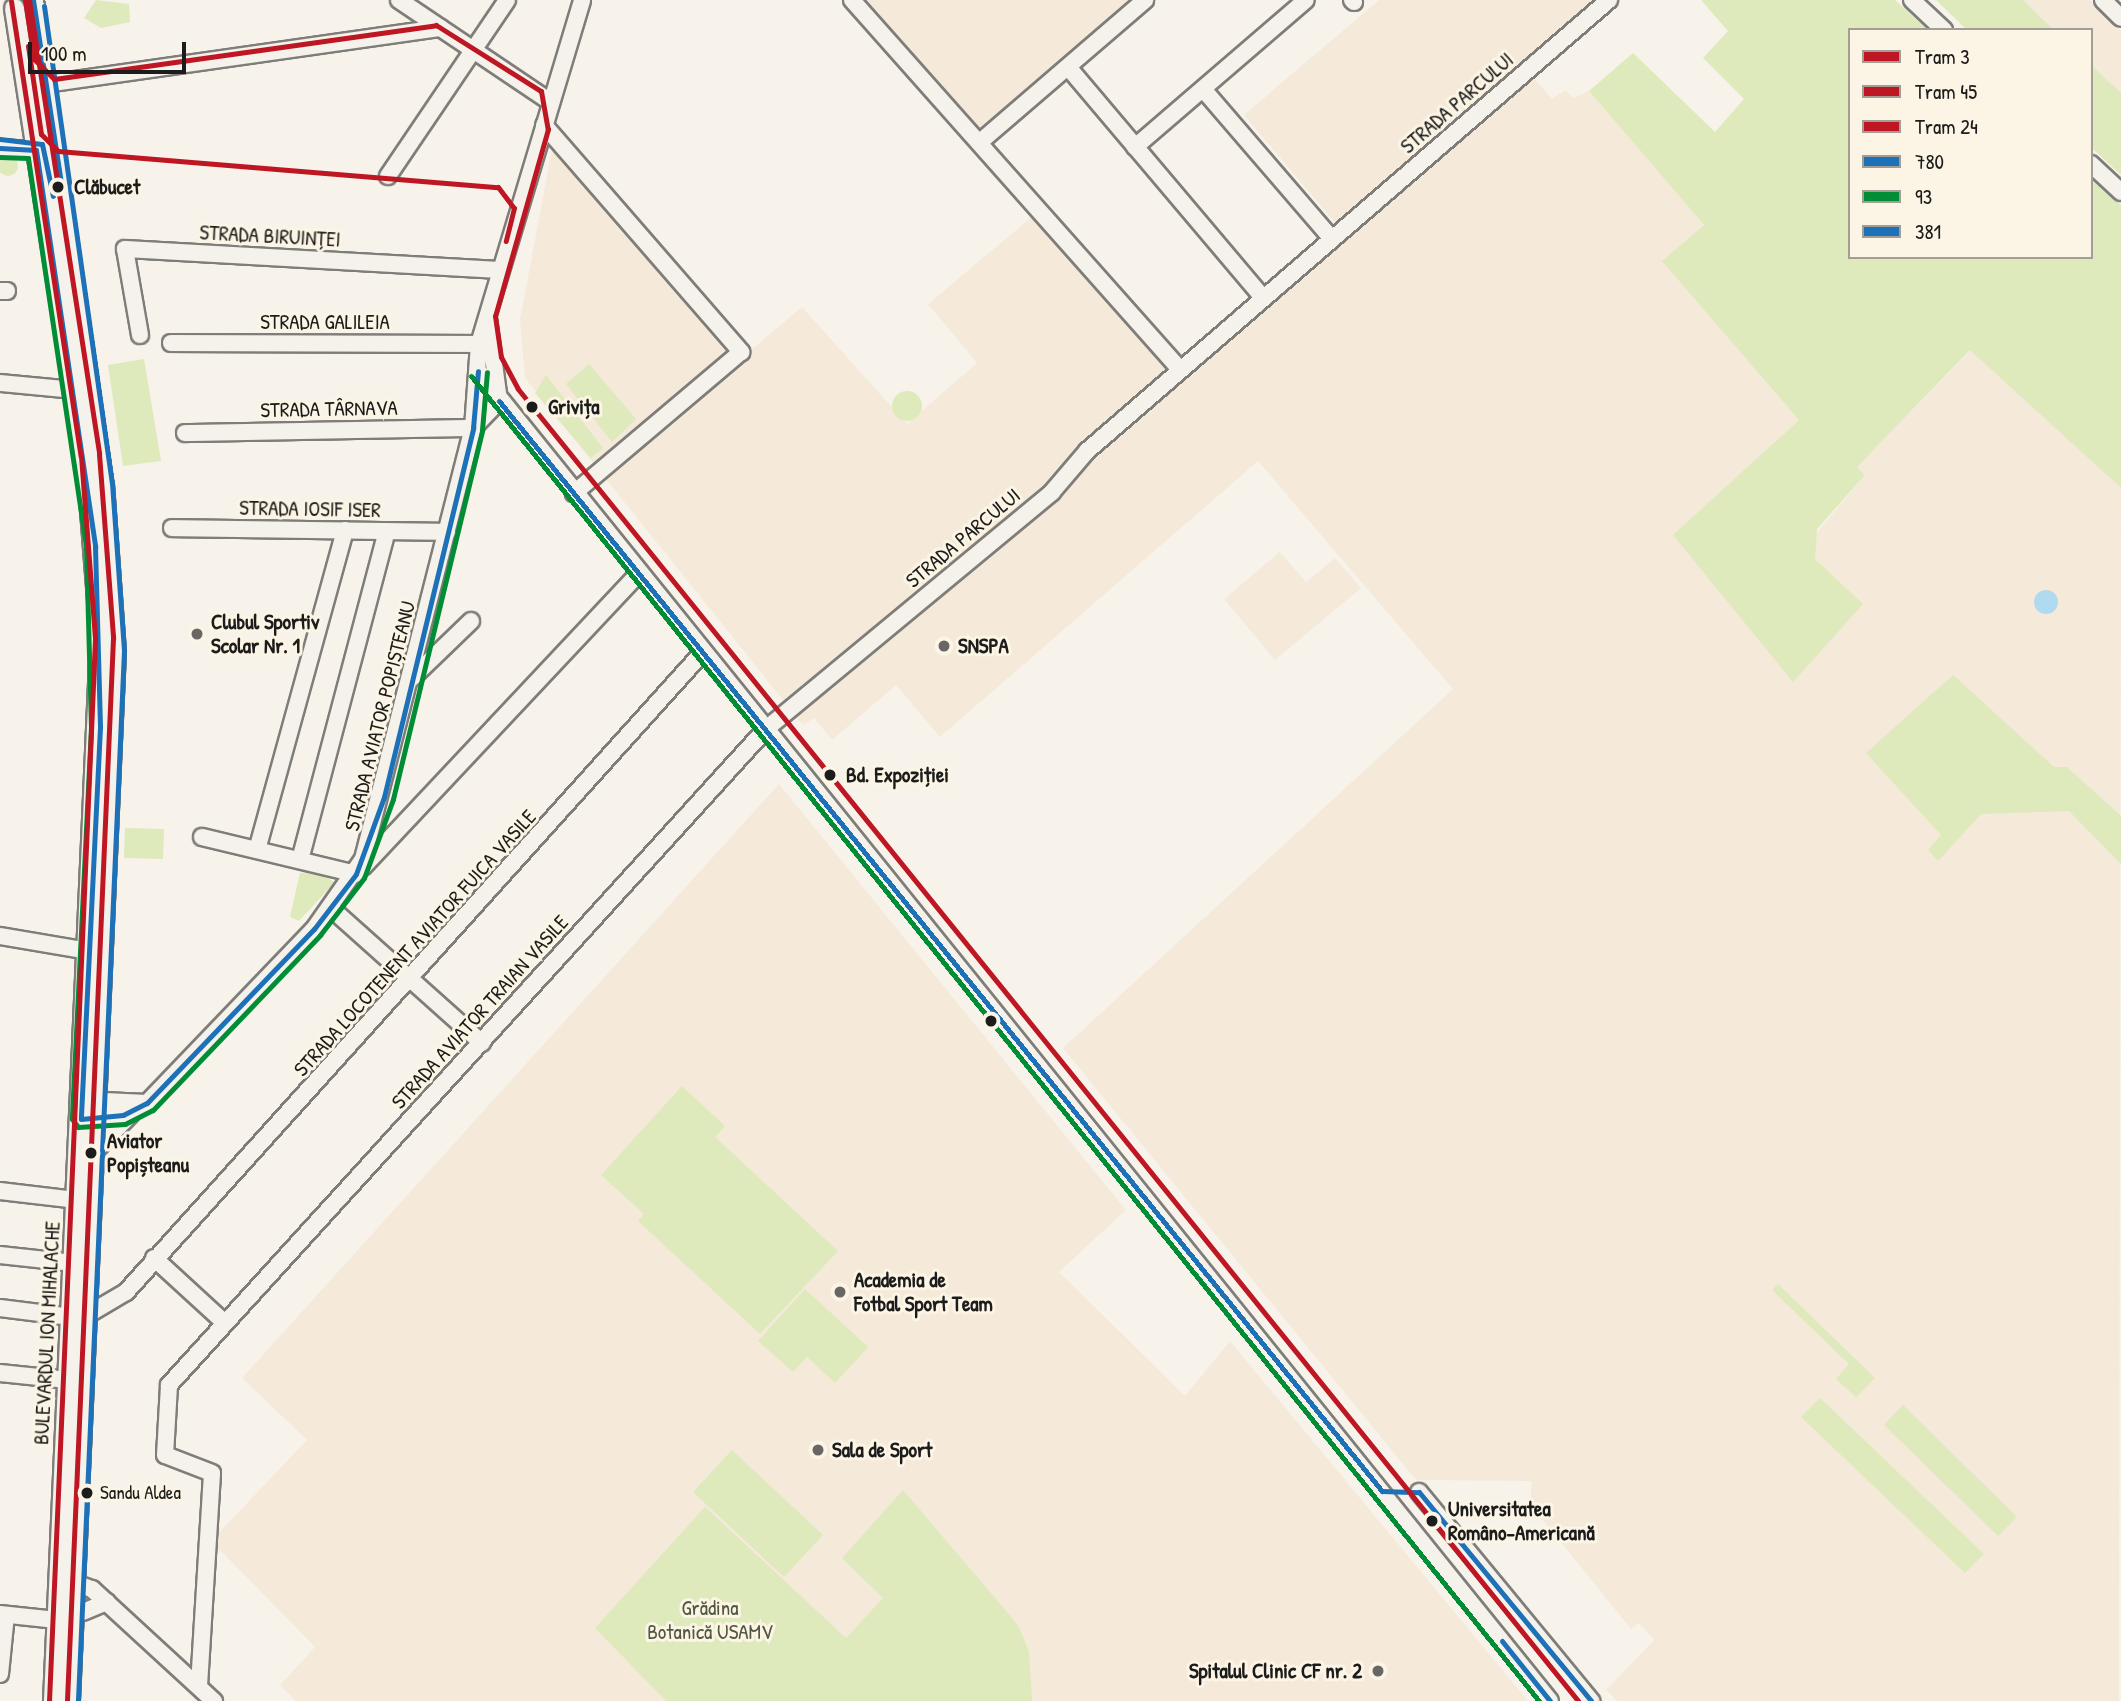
<!DOCTYPE html>
<meta charset="utf-8">
<style>
body{margin:0}
#map{position:relative;width:2121px;height:1701px;overflow:hidden;background:#f7f3ea;font-family:"Patrick Hand",sans-serif}
div>[style]{position:absolute}
[style*='--x']{left:calc(var(--x)*1px);top:calc(var(--y)*1px);width:calc(var(--w)*1px);rotate:calc(var(--a)*1deg)}
.built>*{inset:0;background:#f5e9da}
.green>*{inset:0;background:#dee9bc}
.round{border-radius:50%}
.water>*{inset:0;background:#b0daf0}
.roads{filter:drop-shadow(2px 0 #7f7d79) drop-shadow(-2px 0 #7f7d79) drop-shadow(0 2px #7f7d79) drop-shadow(0 -2px #7f7d79)}
.minor>*{height:16px;margin:-8px;padding:0 8px;transform-origin:8px;border-radius:8px;background:#f5f2ec}
.major>*{height:19px;margin:-9.5px;padding:0 9.5px;transform-origin:9.5px;border-radius:9.5px;background:#f5f2ec}
.bus-1>*{height:5px;margin:-2.5px;padding:0 2.5px;transform-origin:2.5px;border-radius:2.5px;background:#1d71b8}
.bus-2>*{height:5px;margin:-2.5px;padding:0 2.5px;transform-origin:2.5px;border-radius:2.5px;background:#008d36}
.bus-3>*{height:5px;margin:-2.5px;padding:0 2.5px;transform-origin:2.5px;border-radius:2.5px;background:#1d71b8}
.tram-1>*{height:5px;margin:-2.5px;padding:0 2.5px;transform-origin:2.5px;border-radius:2.5px;background:#be1622}
.tram-2>*{height:5px;margin:-2.5px;padding:0 2.5px;transform-origin:2.5px;border-radius:2.5px;background:#be1622}
.tram-3>*{height:5px;margin:-2.5px;padding:0 2.5px;transform-origin:2.5px;border-radius:2.5px;background:#be1622}
.dots>*{width:19px;height:19px;translate:-50% -50%;box-sizing:border-box;border:4px solid #fcf5e5;border-radius:50%}
span{translate:-50% -50%;white-space:nowrap;text-align:center;line-height:1.15;-webkit-text-stroke:6px #fcf5e5;paint-order:stroke}
.bus-label{font-size:19px;color:#1c1c1c}
.left{translate:0 -50%;text-align:left}
.street-label{font-size:21px;color:#1c1c1c}
.stop-label{font-size:21px;color:#1c1c1c;font-weight:700}
.poi-label{font-size:21px;color:#1c1c1c;font-weight:700}
.right{translate:-100% -50%;text-align:right}
.park-label{font-size:21px;color:#505741}
.legend{position:absolute;left:1848px;top:28px;width:245px;height:231px;box-sizing:border-box;background:#fcf5e5;border:2px solid #a29e95;margin:0;padding:9px 12px;list-style:none;font-size:21px;color:#1c1c1c}
.legend li{display:flex;align-items:center;gap:14px;height:35px}
.legend b{width:35px;border:2px solid #a29e95}
.scale{position:absolute;left:28px;top:42px;width:158px;height:32px;box-sizing:border-box;border:4px solid #1c1c1c;border-top:0;padding-left:9px;font-size:21px;line-height:24px;white-space:nowrap;color:#1c1c1c;-webkit-text-stroke:5px #fcf5e5;paint-order:stroke}
</style>
<div id="map">
<div class="built">
<i style="clip-path:polygon(852px 0,1145px 0,980px 142px)"></i>
<i style="clip-path:polygon(1379px 0,1598px 0,1523px 65px,1552px 99px,1565px 90px,1573px 98px,1589px 91px,1704px 225px,1663px 261px,1799px 420px,1674px 535px,1863px 604px,1815px 559px,1813px 537px,1865px 475px,1857px 467px,1971px 350px,2121px 488px,2119px 1701px,1617px 1701px,1606px 1690px,1654px 1640px,1639px 1623px,1631px 1629px,1530px 1504px,1532px 1481px,1416px 1480px,1063px 1048px,1453px 689px,1258px 461px,940px 737px,896px 685px,832px 740px,814px 718px,803px 725px,525px 378px,520px 320px,556px 128px,751px 350px,802px 307px,907px 424px,977px 363px,928px 304px,1040px 210px,1177px 362px,1336px 224px,1244px 115px)"></i>
<i style="clip-path:polygon(2023px 0,2090px 0,2121px 31px,2121px 93px,2091px 65px,2091px 30px,2054px 30px)"></i>
<i style="clip-path:polygon(1280px 552px,1306px 582px,1335px 558px,1361px 588px,1275px 660px,1224px 599px)"></i>
<i style="clip-path:polygon(779px 784px,1126px 1210px,1059px 1272px,1185px 1396px,1230px 1341px,1528px 1701px,296px 1701px,280px 1685px,315px 1647px,211px 1541px,307px 1440px,242px 1378px)"></i>
</div>
<div class="green">
<i style="clip-path:polygon(96px 0,129px 4px,130px 22px,101px 28px,84px 18px)"></i>
<i style="clip-path:polygon(1701px 0,1895px 0,1928px 30px,1850px 30px,1850px 257px,2091px 257px,2091px 178px,2121px 205px,2121px 488px,1970px 350px,1857px 467px,1865px 475px,1817px 529px,1815px 559px,1863px 604px,1793px 682px,1673px 535px,1799px 420px,1662px 261px,1704px 225px,1589px 91px,1633px 53px,1715px 132px,1744px 99px,1703px 58px,1728px 31px)"></i>
<i style="clip-path:polygon(1936px 0,2023px 0,2054px 30px,1967px 30px)"></i>
<i style="clip-path:polygon(2091px 65px,2121px 93px,2121px 175px,2091px 147px)"></i>
<i class="round" style="left:-2px;top:156px;width:20px;height:20px"></i>
<i style="clip-path:polygon(144px 359px,161px 461px,123px 466px,108px 365px)"></i>
<i style="clip-path:polygon(589px 364px,636px 419px,612px 442px,566px 384px)"></i>
<i style="clip-path:polygon(546px 375px,603px 448px,591px 458px,535px 393px)"></i>
<i class="round" style="left:892px;top:391px;width:30px;height:30px"></i>
<i style="clip-path:polygon(1953px 675px,2054px 767px,2067px 767px,2121px 816px,2121px 864px,2069px 811px,1981px 814px,1938px 861px,1928px 850px,1941px 835px,1866px 753px)"></i>
<i style="clip-path:polygon(125px 828px,164px 829px,163px 859px,124px 858px)"></i>
<i style="clip-path:polygon(321px 871px,334px 883px,299px 921px,290px 917px,300px 873px)"></i>
<i style="clip-path:polygon(682px 1086px,725px 1126px,715px 1137px,838px 1251px,760px 1334px,638px 1221px,644px 1214px,601px 1175px)"></i>
<i style="clip-path:polygon(1778px 1284px,1875px 1378px,1856px 1397px,1836px 1379px,1849px 1364px,1772px 1290px)"></i>
<i style="clip-path:polygon(805px 1289px,868px 1347px,835px 1383px,807px 1357px,793px 1372px,758px 1341px)"></i>
<i style="clip-path:polygon(1820px 1398px,1984px 1554px,1965px 1573px,1801px 1417px)"></i>
<i style="clip-path:polygon(1903px 1405px,2017px 1517px,1998px 1536px,1884px 1425px)"></i>
<i style="clip-path:polygon(732px 1450px,823px 1535px,784px 1577px,693px 1492px)"></i>
<i style="clip-path:polygon(903px 1490px,1018px 1625px,1029px 1652px,1032px 1701px,666px 1701px,595px 1628px,705px 1507px,846px 1638px,883px 1598px,842px 1558px)"></i>
</div>
<div class="water">
<i class="round" style="left:2034px;top:590px;width:24px;height:24px"></i>
</div>
<div class="roads">
<div class="minor">
<i style="--x:399;--y:0;--w:183;--a:33.9"></i>
<i style="--x:852;--y:0;--w:494;--a:48.4"></i>
<i style="--x:1352;--y:0;--w:3;--a:45"></i>
<i style="--x:1912;--y:0;--w:44;--a:43.2"></i>
<i style="--x:2103;--y:0;--w:25;--a:45"></i>
<i style="--x:1068;--y:67;--w:302;--a:49.8"></i>
<i style="--x:46;--y:84;--w:398;--a:-8.1"></i>
<i style="--x:1203;--y:89;--w:198;--a:49.3"></i>
<i style="--x:544;--y:125;--w:301;--a:49"></i>
<i style="--x:741;--y:352;--w:219;--a:139.8"></i>
<i style="--x:980;--y:142;--w:218;--a:-40.7"></i>
<i style="--x:1135;--y:147;--w:225;--a:-40.7"></i>
<i style="--x:0;--y:148;--w:46;--a:3.7"></i>
<i style="--x:2091;--y:164;--w:41;--a:43"></i>
<i style="--x:388;--y:176;--w:212;--a:-55.9"></i>
<i style="--x:0;--y:291;--w:7;--a:0"></i>
<i style="--x:140;--y:335;--w:87;--a:-99.9"></i>
<i style="--x:125;--y:249;--w:376;--a:3.2"></i>
<i style="--x:171;--y:343;--w:308;--a:0.2"></i>
<i style="--x:478;--y:371;--w:1708;--a:51.13"></i>
<i style="--x:0;--y:383;--w:85;--a:5.4"></i>
<i style="--x:473;--y:428;--w:37;--a:-46"></i>
<i style="--x:499;--y:401;--w:83;--a:-97.6"></i>
<i style="--x:185;--y:433;--w:288;--a:-1"></i>
<i style="--x:172;--y:528;--w:275;--a:0.8"></i>
<i style="--x:412;--y:678;--w:82;--a:-44"></i>
<i style="--x:202;--y:837;--w:158;--a:13.5"></i>
<i style="--x:257;--y:850;--w:332;--a:-74.6"></i>
<i style="--x:300;--y:860;--w:340;--a:-75.2"></i>
<i style="--x:363;--y:867;--w:403;--a:-46.8"></i>
<i style="--x:332;--y:909;--w:201;--a:41.8"></i>
<i style="--x:0;--y:936;--w:96;--a:9.6"></i>
<i style="--x:83;--y:1100;--w:64;--a:2.7"></i>
<i style="--x:83;--y:1119;--w:40;--a:-5.7"></i>
<i style="--x:123;--y:1115;--w:27;--a:-27"></i>
<i style="--x:147;--y:1103;--w:241;--a:-46.2"></i>
<i style="--x:314;--y:929;--w:85;--a:-55"></i>
<i style="--x:363;--y:859;--w:445;--a:-75.7"></i>
<i style="--x:473;--y:428;--w:84;--a:-85.9"></i>
<i style="--x:479;--y:344;--w:359;--a:-73.3"></i>
<i style="--x:96;--y:1150;--w:50;--a:-45.8"></i>
<i style="--x:0;--y:1191;--w:78;--a:6.7"></i>
<i style="--x:0;--y:1255;--w:74;--a:6.2"></i>
<i style="--x:154;--y:1258;--w:96;--a:42.5"></i>
<i style="--x:0;--y:1308;--w:72;--a:7.2"></i>
<i style="--x:87;--y:1315;--w:45;--a:-30.5"></i>
<i style="--x:126;--y:1292;--w:862;--a:-47.96"></i>
<i style="--x:0;--y:1373;--w:68;--a:5.9"></i>
<i style="--x:1419;--y:1492;--w:271;--a:50.5"></i>
<i style="--x:64;--y:1579;--w:30;--a:20"></i>
<i style="--x:92;--y:1589;--w:166;--a:42.6"></i>
<i style="--x:83;--y:1612;--w:26;--a:-23"></i>
<i style="--x:0;--y:1614;--w:57;--a:6"></i>
<i style="--x:0;--y:1674;--w:59;--a:-84.2"></i>
<i style="--x:199;--y:1686;--w:213;--a:-86.5"></i>
<i style="--x:212;--y:1473;--w:50;--a:-159"></i>
<i style="--x:165;--y:1455;--w:70;--a:-86.7"></i>
<i style="--x:169;--y:1385;--w:887;--a:-47.7"></i>
<i style="--x:766;--y:729;--w:371;--a:-39.6"></i>
<i style="--x:1052;--y:492;--w:54;--a:-49.5"></i>
<i style="--x:1087;--y:451;--w:690;--a:-40.83"></i>
</div>
<div class="major">
<i style="--x:33;--y:0;--w:489;--a:81.8"></i>
<i style="--x:103;--y:484;--w:167;--a:85.9"></i>
<i style="--x:115;--y:651;--w:1051;--a:92.51"></i>
<i style="--x:14;--y:8;--w:483;--a:81.2"></i>
<i style="--x:88;--y:485;--w:152;--a:85.5"></i>
<i style="--x:100;--y:637;--w:1065;--a:92.53"></i>
</div>
</div>
<div class="bus-1">
<i style="--x:33;--y:0;--w:184;--a:81.3"></i>
<i style="--x:0;--y:148;--w:36;--a:3"></i>
<i style="--x:36;--y:150;--w:401;--a:81.5"></i>
<i style="--x:95;--y:547;--w:180;--a:88.4"></i>
<i style="--x:100;--y:727;--w:392;--a:92.8"></i>
<i style="--x:81;--y:1119;--w:42;--a:-5.4"></i>
<i style="--x:123;--y:1115;--w:27;--a:-27"></i>
<i style="--x:147;--y:1103;--w:241;--a:-46.2"></i>
<i style="--x:314;--y:929;--w:69;--a:-52.6"></i>
<i style="--x:356;--y:874;--w:82;--a:-70"></i>
<i style="--x:384;--y:797;--w:380;--a:-76.4"></i>
<i style="--x:473;--y:428;--w:57;--a:-85"></i>
<i style="--x:499;--y:401;--w:1403;--a:50.99"></i>
<i style="--x:1382;--y:1491;--w:37;--a:2"></i>
<i style="--x:1419;--y:1492;--w:271;--a:50.5"></i>
<i style="--x:1502;--y:1641;--w:77;--a:51.3"></i>
</div>
<div class="bus-2">
<i style="--x:0;--y:157;--w:28;--a:2"></i>
<i style="--x:28;--y:158;--w:394;--a:81.5"></i>
<i style="--x:86;--y:548;--w:179;--a:88.4"></i>
<i style="--x:91;--y:727;--w:392;--a:92.8"></i>
<i style="--x:72;--y:1119;--w:10;--a:53"></i>
<i style="--x:78;--y:1127;--w:47;--a:-3.7"></i>
<i style="--x:125;--y:1124;--w:31;--a:-27"></i>
<i style="--x:153;--y:1110;--w:242;--a:-46.3"></i>
<i style="--x:320;--y:935;--w:72;--a:-52.3"></i>
<i style="--x:364;--y:878;--w:84;--a:-69.8"></i>
<i style="--x:393;--y:799;--w:380;--a:-76.4"></i>
<i style="--x:482;--y:430;--w:58;--a:-85.1"></i>
<i style="--x:471;--y:376;--w:1702;--a:51.13"></i>
</div>
<div class="bus-3">
<i style="--x:44;--y:6;--w:482;--a:81.9"></i>
<i style="--x:112;--y:483;--w:167;--a:85.9"></i>
<i style="--x:124;--y:650;--w:1052;--a:92.51"></i>
<i style="--x:0;--y:139;--w:42;--a:6.8"></i>
<i style="--x:42;--y:144;--w:53;--a:78.1"></i>
</div>
<div class="tram-1">
<i style="--x:25;--y:0;--w:60;--a:81.3"></i>
<i style="--x:34;--y:59;--w:28;--a:45"></i>
<i style="--x:54;--y:79;--w:386;--a:-8"></i>
<i style="--x:436;--y:25;--w:124;--a:32.2"></i>
<i style="--x:541;--y:91;--w:39;--a:80"></i>
<i style="--x:548;--y:129;--w:194;--a:105.8"></i>
<i style="--x:495;--y:316;--w:41;--a:81.7"></i>
<i style="--x:501;--y:357;--w:36;--a:62"></i>
<i style="--x:518;--y:389;--w:1687;--a:51.06"></i>
<i style="--x:28;--y:46;--w:89;--a:81.6"></i>
<i style="--x:41;--y:134;--w:24;--a:45"></i>
<i style="--x:58;--y:151;--w:441;--a:4.7"></i>
<i style="--x:498;--y:187;--w:26;--a:53"></i>
<i style="--x:514;--y:208;--w:34;--a:104"></i>
</div>
<div class="tram-2">
<i style="--x:11;--y:1;--w:460;--a:81.3"></i>
<i style="--x:81;--y:456;--w:184;--a:85.6"></i>
<i style="--x:95;--y:639;--w:1063;--a:92.48"></i>
</div>
<div class="tram-3">
<i style="--x:29;--y:0;--w:459;--a:81.2"></i>
<i style="--x:99;--y:454;--w:185;--a:85.6"></i>
<i style="--x:113;--y:638;--w:1064;--a:92.48"></i>
</div>
<div class="dots">
<i style="left:58px;top:187px;background:#1c1c1c"></i>
<i style="left:532px;top:407px;background:#1c1c1c"></i>
<i style="left:197px;top:634px;background:#696764"></i>
<i style="left:944px;top:646px;background:#696764"></i>
<i style="left:830px;top:775px;background:#1c1c1c"></i>
<i style="left:991px;top:1021px;background:#1c1c1c"></i>
<i style="left:91px;top:1153px;background:#1c1c1c"></i>
<i style="left:840px;top:1292px;background:#696764"></i>
<i style="left:818px;top:1450px;background:#696764"></i>
<i style="left:87px;top:1493px;background:#1c1c1c"></i>
<i style="left:1432px;top:1521px;background:#1c1c1c"></i>
<i style="left:1378px;top:1671px;background:#696764"></i>
</div>
<div class="bus-label">
<span class="left" style="left:100px;top:1493px">Sandu Aldea</span>
</div>
<div class="street-label">
<span style="left:1457px;top:103px;rotate:-41deg">STRADA PARCULUI</span>
<span style="left:270px;top:236px;rotate:3deg">STRADA BIRUINȚEI</span>
<span style="left:325px;top:322px">STRADA GALILEIA</span>
<span style="left:329px;top:409px;rotate:-1deg">STRADA TÂRNAVA</span>
<span style="left:310px;top:509px;rotate:1deg">STRADA IOSIF ISER</span>
<span style="left:963px;top:538px;rotate:-40deg">STRADA PARCULUI</span>
<span style="left:380px;top:716px;rotate:-76deg">STRADA AVIATOR POPIȘTEANU</span>
<span style="left:415px;top:943px;rotate:-48deg">STRADA LOCOTENENT AVIATOR FUICA VASILE</span>
<span style="left:480px;top:1012px;rotate:-48deg">STRADA AVIATOR TRAIAN VASILE</span>
<span style="left:47px;top:1333px;rotate:-87deg">BULEVARDUL ION MIHALACHE</span>
</div>
<div class="stop-label">
<span class="left" style="left:74px;top:187px">Clăbucet</span>
<span class="left" style="left:548px;top:407px">Grivița</span>
<span class="left" style="left:846px;top:775px">Bd. Expoziției</span>
<span class="left" style="left:107px;top:1153px">Aviator<br>Popișteanu</span>
<span class="left" style="left:1448px;top:1521px">Universitatea<br>Româno-Americană</span>
</div>
<div class="poi-label">
<span class="left" style="left:211px;top:634px">Clubul Sportiv<br>Scolar Nr. 1</span>
<span class="left" style="left:958px;top:646px">SNSPA</span>
<span class="left" style="left:854px;top:1292px">Academia de<br>Fotbal Sport Team</span>
<span class="left" style="left:832px;top:1450px">Sala de Sport</span>
<span class="right" style="left:1362px;top:1671px">Spitalul Clinic CF nr. 2</span>
</div>
<div class="park-label">
<span style="left:710px;top:1620px">Grădina<br>Botanică USAMV</span>
</div>
<ul class="legend">
<li><b style="height:9px;background:#be1622"></b>Tram 3</li>
<li><b style="height:9px;background:#be1622"></b>Tram 45</li>
<li><b style="height:9px;background:#be1622"></b>Tram 24</li>
<li><b style="height:9px;background:#1d71b8"></b>780</li>
<li><b style="height:9px;background:#008d36"></b>93</li>
<li><b style="height:9px;background:#1d71b8"></b>381</li>
</ul>
<div class="scale">100 m</div>
</div>
